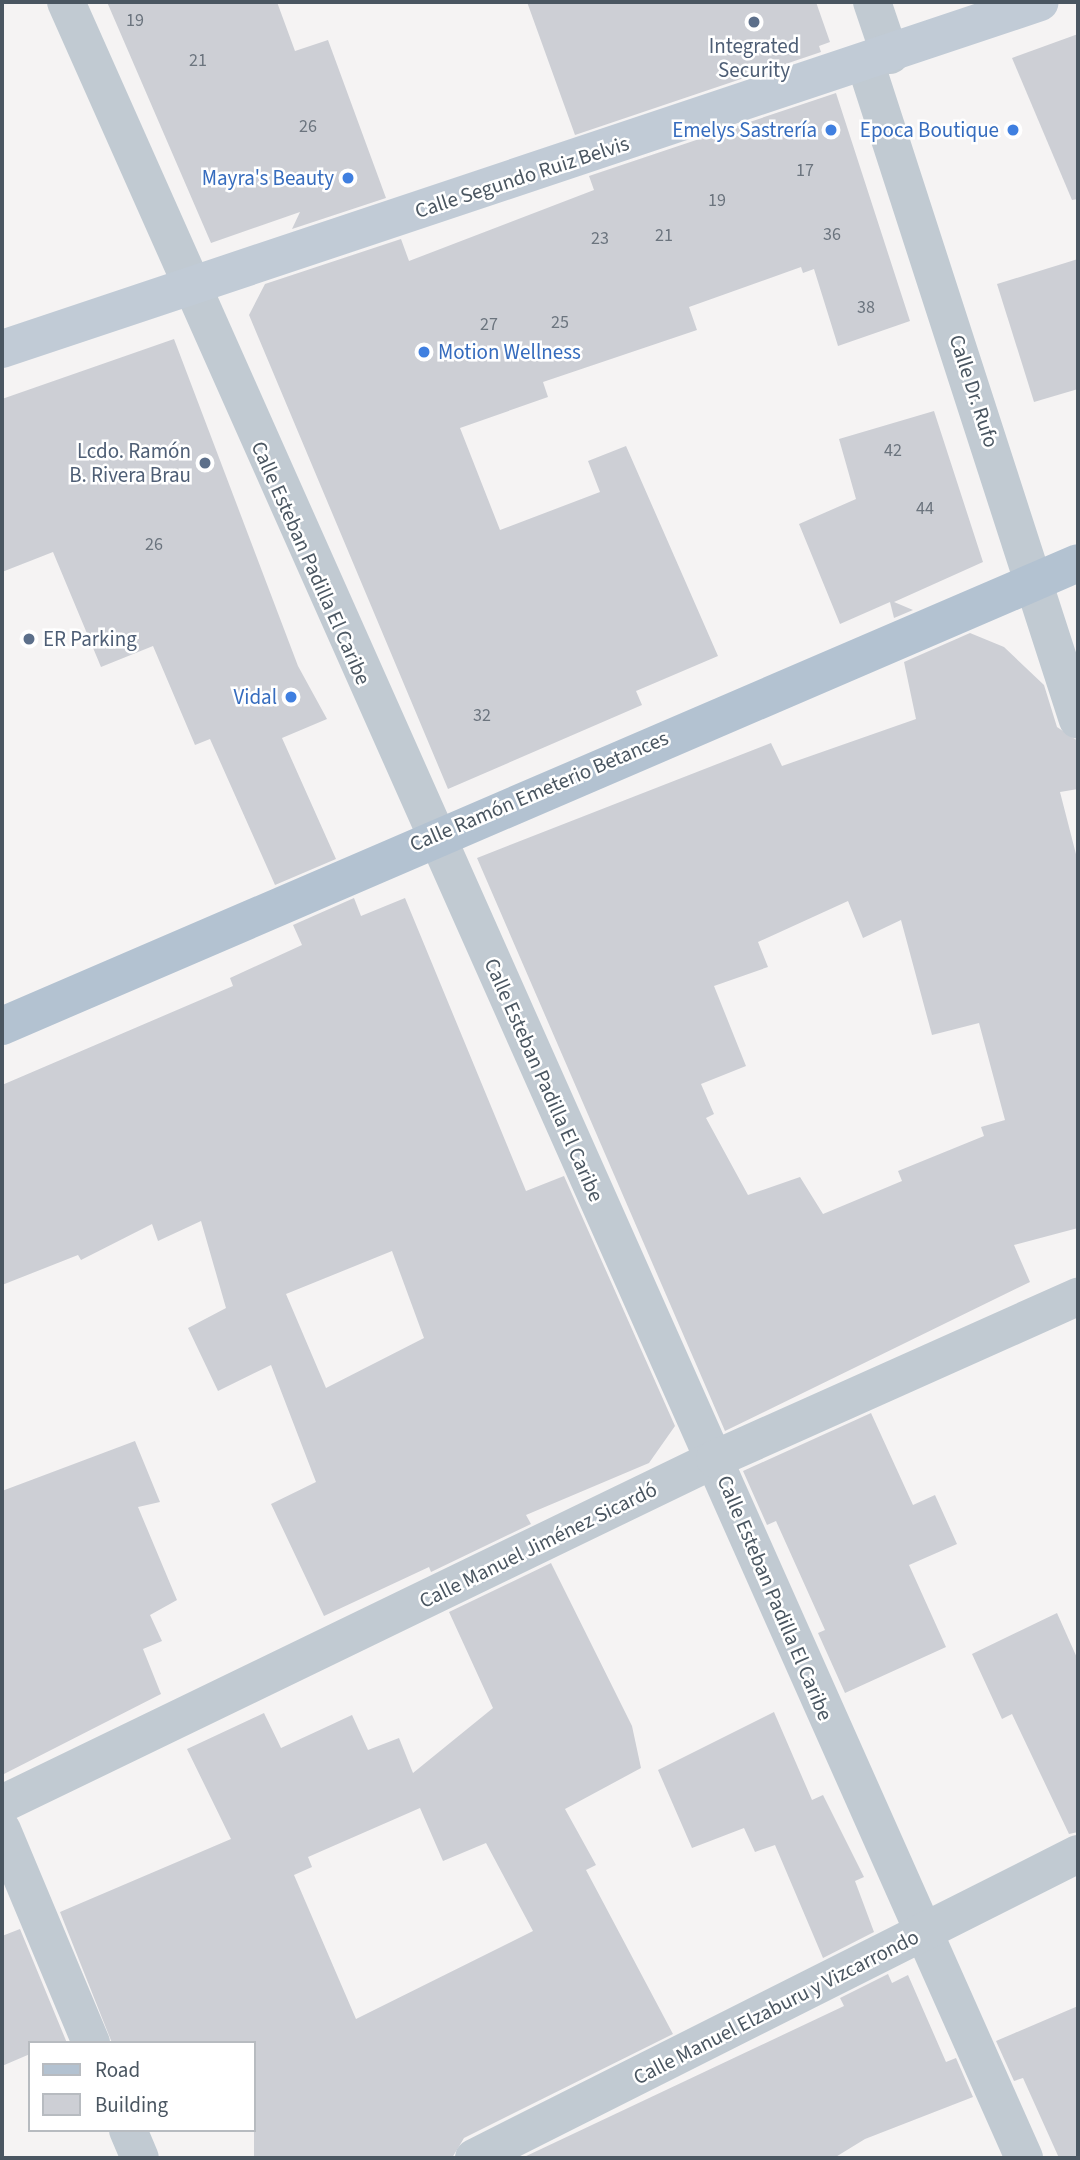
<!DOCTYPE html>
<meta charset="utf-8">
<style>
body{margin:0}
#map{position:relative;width:1080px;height:2160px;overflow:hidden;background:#f5f3f3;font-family:"Source Sans 3",sans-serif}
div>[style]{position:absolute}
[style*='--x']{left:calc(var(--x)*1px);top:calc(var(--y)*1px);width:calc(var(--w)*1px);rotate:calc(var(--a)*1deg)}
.building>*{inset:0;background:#cdcfd5}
.street>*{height:38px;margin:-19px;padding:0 19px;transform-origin:19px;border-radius:19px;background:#c1cad2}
.secondary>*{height:38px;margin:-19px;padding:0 19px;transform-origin:19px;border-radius:19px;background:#c1cbd6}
.primary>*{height:38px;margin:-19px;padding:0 19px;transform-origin:19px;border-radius:19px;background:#b3c2d1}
.dots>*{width:19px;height:19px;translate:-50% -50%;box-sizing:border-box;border:4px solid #fff;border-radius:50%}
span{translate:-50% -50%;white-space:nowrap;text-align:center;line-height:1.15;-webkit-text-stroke:5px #fff;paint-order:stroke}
.number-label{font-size:18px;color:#6b747e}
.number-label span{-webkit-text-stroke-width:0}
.service-label{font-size:21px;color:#4e5e75}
.right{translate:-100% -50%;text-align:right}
.left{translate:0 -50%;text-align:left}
.shop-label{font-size:21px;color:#366cbe}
.street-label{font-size:21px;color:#4a5661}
.frame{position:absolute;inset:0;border:4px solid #4a5661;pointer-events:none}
.legend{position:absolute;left:28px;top:2041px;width:228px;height:91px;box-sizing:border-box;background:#fff;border:2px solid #b7bbc0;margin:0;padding:9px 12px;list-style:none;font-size:21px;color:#4a5661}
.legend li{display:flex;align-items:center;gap:14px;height:35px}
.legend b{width:35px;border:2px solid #b7bbc0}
</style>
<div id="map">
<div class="building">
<i style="clip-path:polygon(107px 2px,277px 2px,295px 51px,328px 40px,386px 198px,292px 229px,300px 212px,211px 243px)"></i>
<i style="clip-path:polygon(527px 2px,816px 2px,830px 42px,819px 46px,821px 52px,575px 135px)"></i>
<i style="clip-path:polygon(1078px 34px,1078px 199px,1072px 200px,1012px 58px)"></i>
<i style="clip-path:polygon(836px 93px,910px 321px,838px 346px,814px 269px,803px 273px,801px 267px,689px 307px,697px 330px,543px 382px,548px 397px,460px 428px,500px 530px,600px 492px,588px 461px,626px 446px,718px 656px,636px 691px,642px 705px,448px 789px,249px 315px,265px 284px,401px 239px,409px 261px,594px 190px,589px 176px)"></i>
<i style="clip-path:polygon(1078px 259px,1078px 389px,1034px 402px,997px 284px)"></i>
<i style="clip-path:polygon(174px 339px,298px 666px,327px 719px,282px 738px,336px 859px,275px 885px,210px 739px,195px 745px,153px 646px,101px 667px,53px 552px,2px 572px,2px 399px)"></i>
<i style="clip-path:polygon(934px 411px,983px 562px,894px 602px,913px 610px,894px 618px,890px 602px,840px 624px,799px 524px,856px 499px,839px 439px)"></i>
<i style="clip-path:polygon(evenodd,970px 633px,1004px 647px,1044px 685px,1057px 727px,1078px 741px,1078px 789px,1060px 792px,1078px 862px,1078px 1228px,1014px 1245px,1030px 1282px,725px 1431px,477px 858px,771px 743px,782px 766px,916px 719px,904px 662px,970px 633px,848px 901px,863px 938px,901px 920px,932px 1035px,979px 1023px,1005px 1120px,981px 1127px,984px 1136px,898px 1171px,902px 1181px,823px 1214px,800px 1177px,748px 1195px,706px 1118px,714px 1114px,701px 1084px,746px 1066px,714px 986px,768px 967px,758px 942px,848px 901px)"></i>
<i style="clip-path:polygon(evenodd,354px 898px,361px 916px,405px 898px,526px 1191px,564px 1176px,675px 1426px,649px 1463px,526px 1515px,531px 1524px,431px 1572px,429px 1567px,324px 1616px,271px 1504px,316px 1482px,271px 1365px,218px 1391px,188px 1328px,226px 1308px,201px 1221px,158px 1241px,152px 1224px,81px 1260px,78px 1255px,2px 1285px,2px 1085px,233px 986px,230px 978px,302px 945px,293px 925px,354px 898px,392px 1251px,424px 1338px,326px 1388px,286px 1294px,392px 1251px)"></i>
<i style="clip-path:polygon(871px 1413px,913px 1505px,935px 1495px,957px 1544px,909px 1565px,946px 1647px,845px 1693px,818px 1633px,825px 1630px,776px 1521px,767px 1525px,743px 1471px)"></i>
<i style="clip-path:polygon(135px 1441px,160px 1502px,138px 1507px,177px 1600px,150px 1615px,162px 1641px,143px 1649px,161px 1694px,2px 1775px,2px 1491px)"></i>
<i style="clip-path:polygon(evenodd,551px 1563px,632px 1726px,641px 1768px,565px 1809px,596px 1865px,586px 1870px,673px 2034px,464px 2138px,452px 2158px,254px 2158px,254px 2043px,112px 2043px,60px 1912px,231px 1839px,187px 1749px,264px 1713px,281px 1748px,352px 1715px,368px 1750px,399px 1738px,413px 1773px,493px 1708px,449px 1612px,551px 1563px,420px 1808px,443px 1861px,486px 1843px,533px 1931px,356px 2019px,294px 1875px,312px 1867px,308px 1857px,420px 1808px)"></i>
<i style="clip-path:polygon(1057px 1613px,1078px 1660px,1078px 1832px,1069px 1834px,1012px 1714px,1002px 1719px,972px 1654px)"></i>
<i style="clip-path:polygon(774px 1712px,812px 1800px,823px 1795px,864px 1877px,855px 1881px,874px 1932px,823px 1958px,775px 1845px,755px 1852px,744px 1828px,692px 1848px,658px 1770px)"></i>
<i style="clip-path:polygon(20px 1929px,67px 2043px,30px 2043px,30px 2054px,2px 2066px,2px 1936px)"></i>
<i style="clip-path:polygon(888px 1974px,892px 1983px,908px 1975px,946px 2062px,956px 2058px,973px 2097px,865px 2139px,834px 2158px,522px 2158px,844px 2006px,840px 1998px)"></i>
<i style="clip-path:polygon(1078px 2006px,1078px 2158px,1059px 2158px,1023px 2078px,1014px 2081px,996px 2041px)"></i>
</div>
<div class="street">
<i style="--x:66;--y:2;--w:2359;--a:66.04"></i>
<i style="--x:872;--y:2;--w:56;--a:71.2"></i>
<i style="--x:866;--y:65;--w:688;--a:72.07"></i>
<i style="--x:2;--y:1804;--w:792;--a:-25.82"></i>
<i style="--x:715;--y:1459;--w:398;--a:-24.1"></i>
<i style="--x:2;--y:1830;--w:231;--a:67.3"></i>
<i style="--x:128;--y:2130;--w:30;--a:67"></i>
<i style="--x:474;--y:2158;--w:676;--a:-26.72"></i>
</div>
<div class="secondary">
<i style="--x:2;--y:349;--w:1094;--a:-18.48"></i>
</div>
<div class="primary">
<i style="--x:2;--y:1026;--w:1171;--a:-23.28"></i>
</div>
<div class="dots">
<i style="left:754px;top:22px;background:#5c6f8a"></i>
<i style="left:831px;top:130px;background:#3f7fe0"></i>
<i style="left:1013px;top:130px;background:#3f7fe0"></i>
<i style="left:348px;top:178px;background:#3f7fe0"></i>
<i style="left:424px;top:352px;background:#3f7fe0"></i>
<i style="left:205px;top:463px;background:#5c6f8a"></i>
<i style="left:29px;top:639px;background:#5c6f8a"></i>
<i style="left:291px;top:697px;background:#3f7fe0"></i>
</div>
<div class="number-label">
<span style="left:135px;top:21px">19</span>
<span style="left:198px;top:61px">21</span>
<span style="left:308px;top:127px">26</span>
<span style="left:805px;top:171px">17</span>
<span style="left:717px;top:201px">19</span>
<span style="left:832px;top:235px">36</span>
<span style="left:664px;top:236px">21</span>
<span style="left:600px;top:239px">23</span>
<span style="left:866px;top:308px">38</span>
<span style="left:560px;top:323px">25</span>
<span style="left:489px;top:325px">27</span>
<span style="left:893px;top:451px">42</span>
<span style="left:925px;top:509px">44</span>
<span style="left:154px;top:545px">26</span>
<span style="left:482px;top:716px">32</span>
</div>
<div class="service-label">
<span style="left:754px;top:58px">Integrated<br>Security</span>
<span class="right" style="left:191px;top:463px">Lcdo. Ramón<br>B. Rivera Brau</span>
<span class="left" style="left:43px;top:639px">ER Parking</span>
</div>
<div class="shop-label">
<span class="right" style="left:817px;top:130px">Emelys Sastrería</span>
<span class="right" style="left:999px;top:130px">Epoca Boutique</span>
<span class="right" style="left:334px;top:178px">Mayra's Beauty</span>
<span class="left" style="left:438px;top:352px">Motion Wellness</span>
<span class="right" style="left:277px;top:697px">Vidal</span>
</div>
<div class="street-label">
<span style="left:522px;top:177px;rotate:-18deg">Calle Segundo Ruiz Belvis</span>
<span style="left:974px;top:391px;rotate:72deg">Calle Dr. Rufo</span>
<span style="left:311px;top:563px;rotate:66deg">Calle Esteban Padilla El Caribe</span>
<span style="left:539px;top:791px;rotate:-23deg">Calle Ramón Emeterio Betances</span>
<span style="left:544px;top:1080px;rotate:66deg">Calle Esteban Padilla El Caribe</span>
<span style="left:538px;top:1545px;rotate:-26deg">Calle Manuel Jiménez Sicardó</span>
<span style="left:775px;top:1598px;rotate:67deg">Calle Esteban Padilla El Caribe</span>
<span style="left:776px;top:2007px;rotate:-27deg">Calle Manuel Elzaburu y Vizcarrondo</span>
</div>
<div class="frame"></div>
<ul class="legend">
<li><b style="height:9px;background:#b3c2d1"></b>Road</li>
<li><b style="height:19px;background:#cdcfd5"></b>Building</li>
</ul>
</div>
